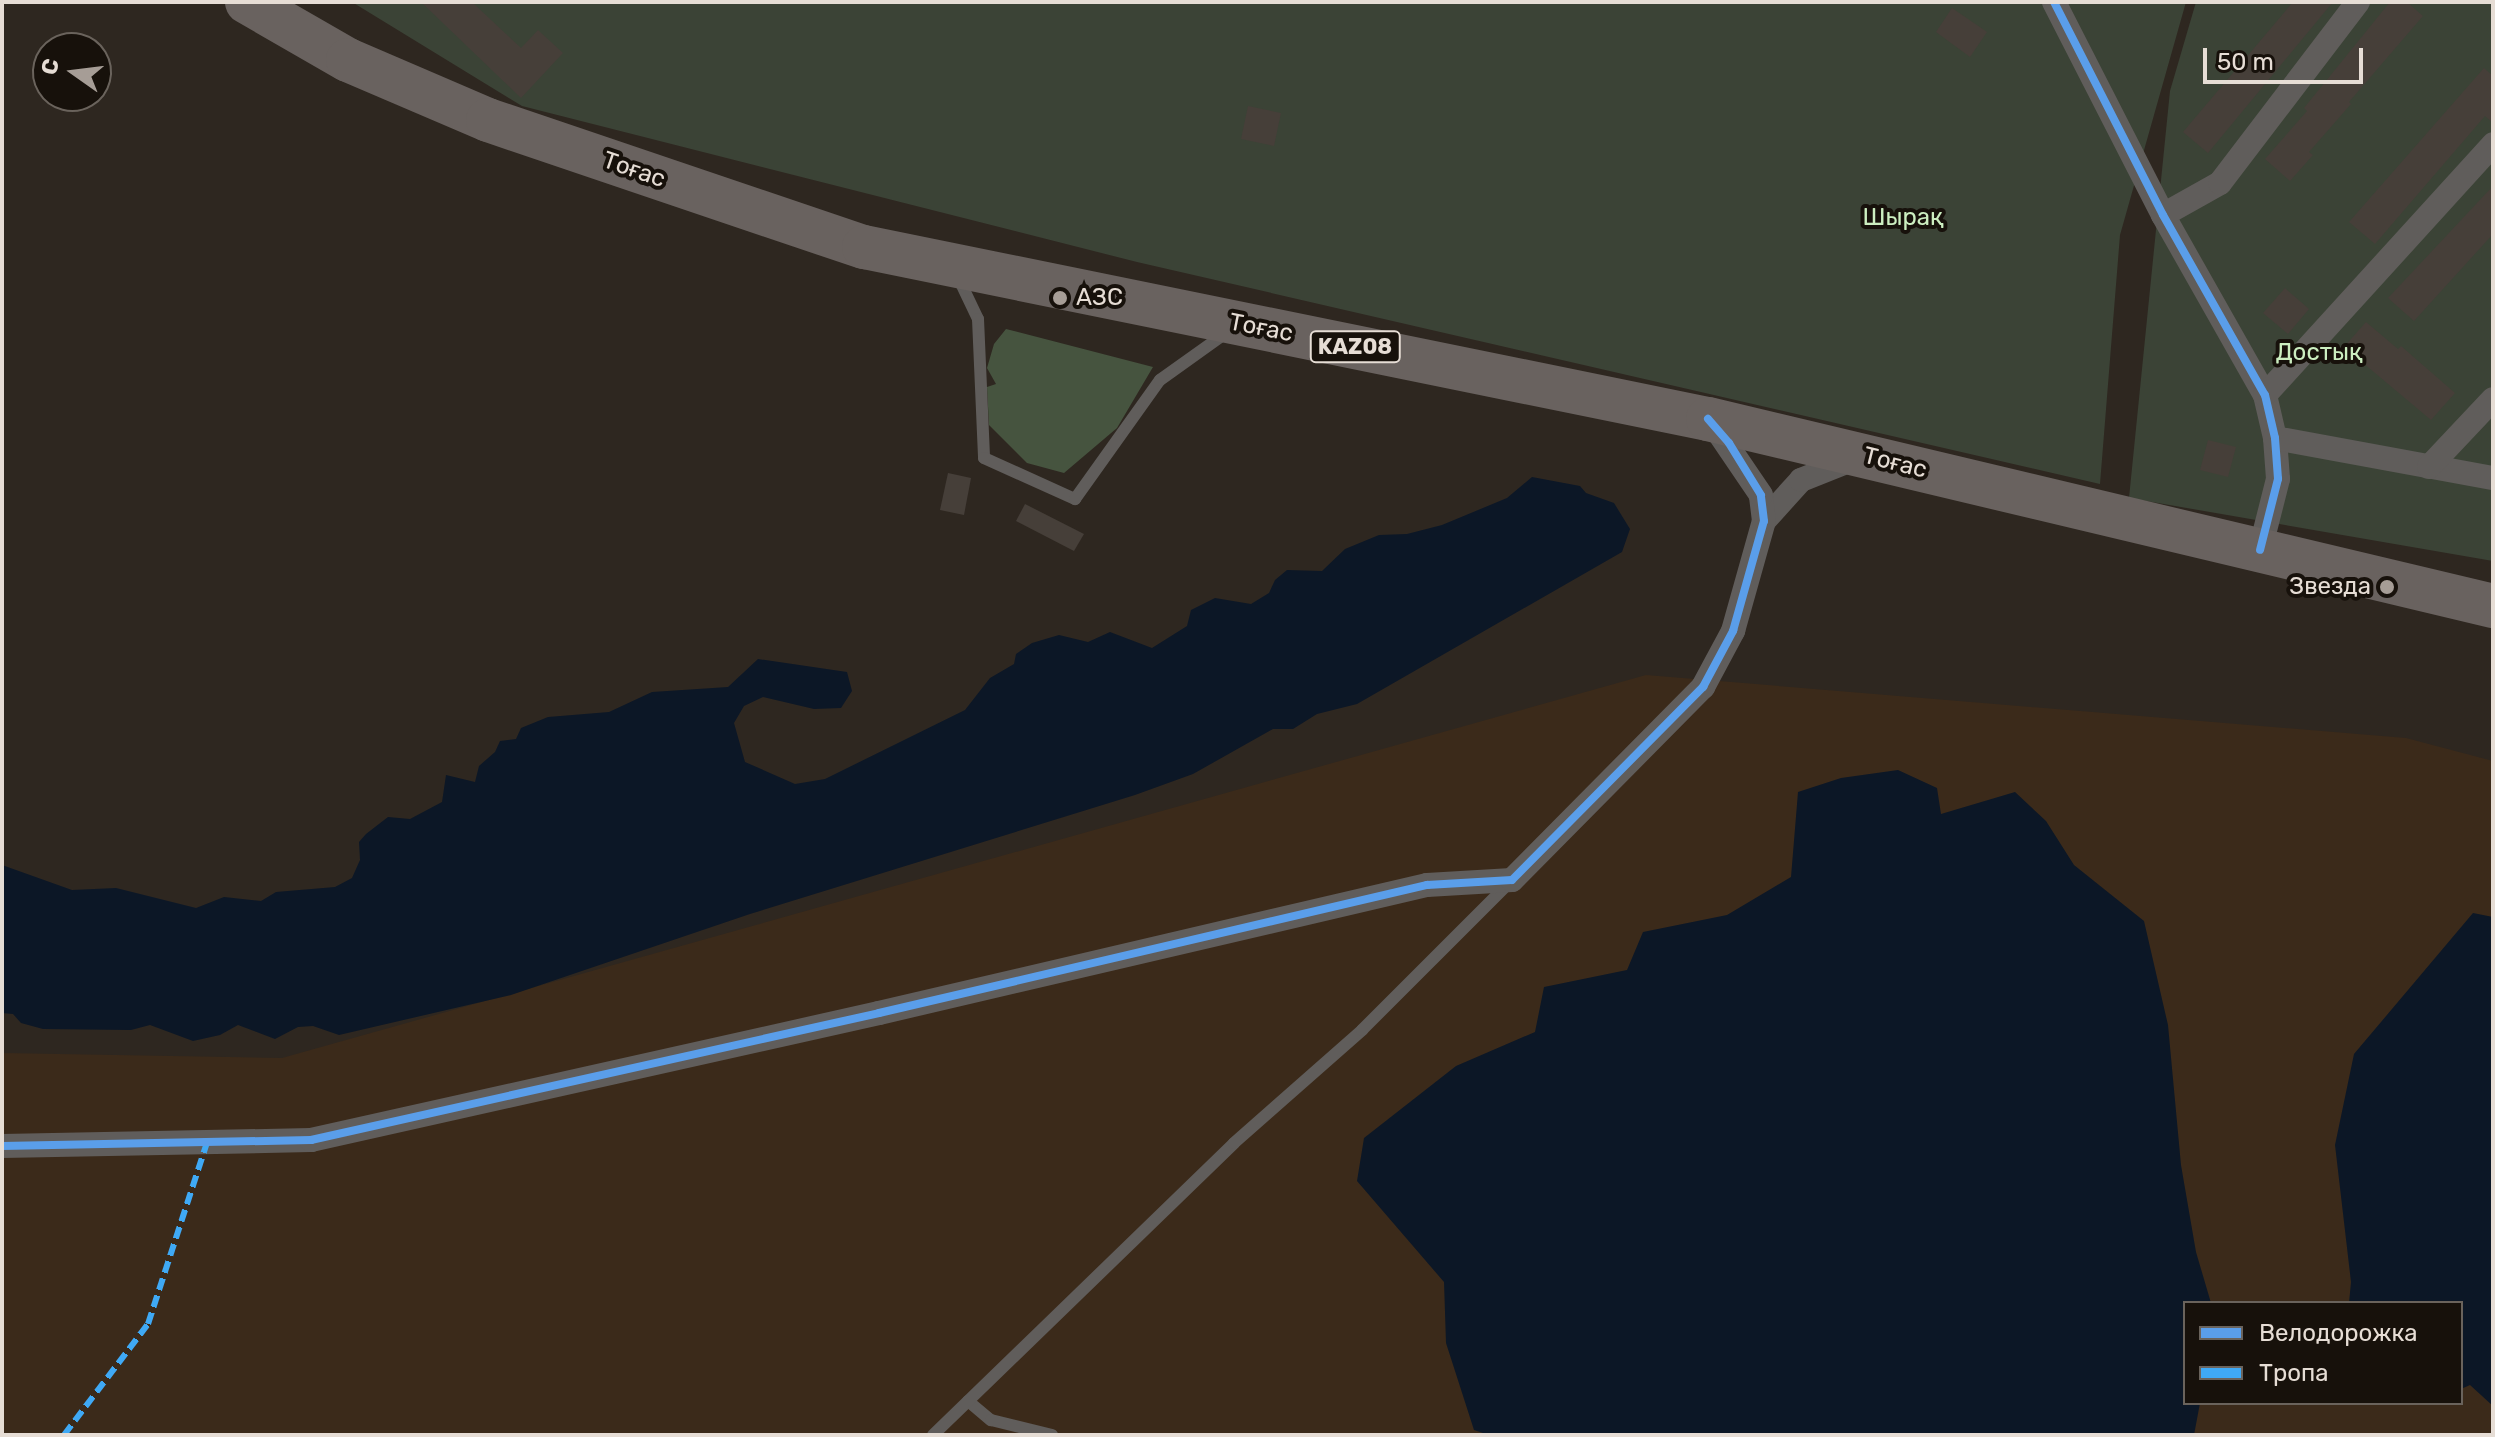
<!DOCTYPE html>
<meta charset="utf-8">
<style>
body{margin:0}
#map{position:relative;width:2495px;height:1437px;overflow:hidden;background:#2e2720;font-family:Rubik,sans-serif}
div>[style]{position:absolute}
[style*='--x']{left:calc(var(--x)*1px);top:calc(var(--y)*1px);width:calc(var(--w)*1px);rotate:calc(var(--a)*1deg)}
.built>*{inset:0;background:#3b2a1a}
.green>*{inset:0;background:#3b4336}
.forest>*{inset:0;background:#46543f}
.water>*{inset:0;background:#0c1726}
.building>*{inset:0;background:#463f39}
.lane>*{height:12px;margin:-6px;padding:0 6px;transform-origin:6px;border-radius:6px;background:#605d5b}
.street>*{height:24px;margin:-12px;padding:0 12px;transform-origin:12px;border-radius:12px;background:#605d5b}
.highway>*{height:44px;margin:-22px;padding:0 22px;transform-origin:22px;border-radius:22px;background:#69625f}
.quiet>*{height:6px;margin-top:-3px;transform-origin:0;background:repeating-linear-gradient(90deg,#3fa9f5 0 12px,transparent 0 18px)}
.cycleway>*{height:8px;margin:-4px;padding:0 4px;transform-origin:4px;border-radius:4px;background:#5a9eea}
.dots>*{width:22px;height:22px;translate:-50% -50%;box-sizing:border-box;border:4px solid #17110b;border-radius:50%}
span{translate:-50% -50%;white-space:nowrap;text-align:center;line-height:1.15;-webkit-text-stroke:8px #17110b;paint-order:stroke}
.shield-label span{padding:2px 6px;background:#17110b;border:2px solid;border-radius:6px;-webkit-text-stroke-width:0}
.shield-label{font-size:22px;color:#e6ddd5;font-weight:700}
.street-label{font-size:24px;color:#e6ddd5}
.park-label{font-size:24px;color:#cceec0}
.poi-label{font-size:24px;color:#e6ddd5}
.left{translate:0 -50%;text-align:left}
.right{translate:-100% -50%;text-align:right}
.frame{position:absolute;inset:0;border:4px solid #e6ddd5;pointer-events:none}
.legend{position:absolute;left:2183px;top:1301px;width:280px;height:104px;box-sizing:border-box;background:#17110b;border:2px solid #6a635c;margin:0;padding:10px 14px;list-style:none;font-size:24px;color:#e6ddd5}
.legend li{display:flex;align-items:center;gap:16px;height:40px}
.legend b{width:40px;border:2px solid #6a635c}
.north{position:absolute;left:32px;top:32px;width:80px;height:80px;box-sizing:border-box;background:#17110b;border:2px solid #6a635c;border-radius:50%;rotate:284deg;font-size:22px;font-weight:700;line-height:32px;text-align:center;color:#e6ddd5}
.north::after{content:'';display:block;margin:auto;width:28px;height:36px;background:#a69d96;clip-path:polygon(50% 0,100% 100%,50% 72%,0 100%)}
.scale{position:absolute;left:2203px;top:48px;width:160px;height:36px;box-sizing:border-box;border:4px solid #e6ddd5;border-top:0;padding-left:10px;font-size:24px;line-height:28px;white-space:nowrap;color:#e6ddd5;-webkit-text-stroke:6px #17110b;paint-order:stroke}
</style>
<div id="map">
<div class="built">
<i style="clip-path:polygon(evenodd,1646px 675px,2406px 738px,2493px 761px,2493px 1435px,2px 1435px,2px 1053px,282px 1058px,1646px 675px,2185px 1303px,2461px 1303px,2461px 1403px,2185px 1403px,2185px 1303px)"></i>
</div>
<div class="green">
<i style="clip-path:polygon(352px 2px,2186px 2px,2120px 235px,2100px 484px,1137px 262px,522px 106px)"></i>
<i style="clip-path:polygon(2196px 2px,2493px 2px,2493px 561px,2129px 498px,2170px 91px)"></i>
</div>
<div class="forest">
<i style="clip-path:polygon(1006px 329px,1153px 367px,1117px 428px,1064px 473px,1027px 463px,989px 425px,987px 387px,996px 384px,987px 368px,994px 344px)"></i>
</div>
<div class="water">
<i style="clip-path:polygon(1532px 477px,1580px 486px,1586px 493px,1614px 503px,1630px 529px,1622px 552px,1357px 704px,1317px 714px,1293px 729px,1273px 729px,1193px 774px,1135px 795px,750px 914px,511px 995px,339px 1035px,313px 1026px,298px 1027px,275px 1039px,238px 1025px,220px 1035px,193px 1041px,150px 1025px,131px 1030px,43px 1029px,21px 1023px,13px 1014px,2px 1013px,2px 865px,72px 890px,116px 888px,196px 908px,224px 897px,261px 901px,276px 892px,335px 887px,352px 878px,360px 860px,359px 842px,366px 834px,388px 817px,410px 819px,442px 802px,446px 775px,475px 782px,479px 766px,495px 752px,500px 741px,516px 739px,521px 728px,548px 717px,609px 712px,652px 692px,728px 687px,758px 659px,847px 672px,852px 691px,841px 708px,814px 709px,763px 697px,744px 706px,734px 723px,745px 762px,795px 784px,825px 779px,965px 710px,990px 678px,1014px 664px,1016px 654px,1032px 643px,1059px 635px,1088px 642px,1110px 632px,1152px 648px,1187px 626px,1191px 610px,1215px 598px,1251px 604px,1269px 593px,1275px 580px,1287px 570px,1322px 571px,1345px 549px,1379px 535px,1407px 534px,1442px 525px,1507px 498px)"></i>
<i style="clip-path:polygon(1898px 770px,1937px 788px,1941px 814px,2015px 792px,2046px 821px,2074px 865px,2144px 921px,2168px 1025px,2181px 1165px,2196px 1252px,2211px 1303px,2185px 1303px,2185px 1403px,2200px 1403px,2194px 1435px,1489px 1435px,1474px 1430px,1446px 1343px,1444px 1282px,1357px 1181px,1364px 1138px,1456px 1066px,1535px 1032px,1544px 987px,1627px 970px,1643px 932px,1727px 915px,1791px 877px,1798px 792px,1841px 778px)"></i>
<i style="clip-path:polygon(2473px 913px,2493px 917px,2493px 1406px,2470px 1385px,2461px 1389px,2461px 1303px,2349px 1303px,2351px 1282px,2335px 1145px,2354px 1054px)"></i>
</div>
<div class="building">
<i style="clip-path:polygon(421px 2px,472px 2px,521px 48px,538px 30px,563px 53px,521px 98px)"></i>
<i style="clip-path:polygon(2293px 2px,2333px 2px,2208px 153px,2183px 132px)"></i>
<i style="clip-path:polygon(2390px 2px,2407px 2px,2423px 16px,2349px 102px,2351px 104px,2309px 152px,2313px 155px,2290px 181px,2265px 159px,2307px 111px,2304px 108px)"></i>
<i style="clip-path:polygon(1952px 8px,1987px 32px,1970px 57px,1936px 32px)"></i>
<i style="clip-path:polygon(2484px 68px,2493px 76px,2493px 123px,2485px 116px,2375px 244px,2349px 222px)"></i>
<i style="clip-path:polygon(1248px 106px,1281px 113px,1274px 146px,1241px 139px)"></i>
<i style="clip-path:polygon(2493px 186px,2493px 234px,2414px 321px,2388px 298px)"></i>
<i style="clip-path:polygon(2285px 288px,2309px 309px,2288px 334px,2263px 313px)"></i>
<i style="clip-path:polygon(2366px 322px,2398px 349px,2401px 346px,2455px 393px,2431px 420px,2344px 347px)"></i>
<i style="clip-path:polygon(2208px 440px,2236px 447px,2228px 477px,2200px 470px)"></i>
<i style="clip-path:polygon(948px 473px,971px 478px,964px 515px,940px 510px)"></i>
<i style="clip-path:polygon(1025px 504px,1084px 534px,1074px 551px,1016px 521px)"></i>
</div>
<div class="lane">
<i style="--x:957;--y:275;--w:49;--a:64.5"></i>
<i style="--x:978;--y:319;--w:139;--a:87.5"></i>
<i style="--x:984;--y:458;--w:100;--a:24.3"></i>
<i style="--x:1075;--y:499;--w:146;--a:-54.5"></i>
<i style="--x:1160;--y:380;--w:82;--a:-35.6"></i>
<i style="--x:968;--y:1401;--w:30;--a:40"></i>
<i style="--x:991;--y:1420;--w:63;--a:13.8"></i>
<i style="--x:933;--y:1435;--w:419;--a:-44.1"></i>
<i style="--x:1234;--y:1143;--w:171;--a:-41.4"></i>
<i style="--x:1362;--y:1030;--w:209;--a:-45"></i>
</div>
<div class="street">
<i style="--x:2054;--y:2;--w:239;--a:62.9"></i>
<i style="--x:2163;--y:215;--w:207;--a:60.5"></i>
<i style="--x:2265;--y:395;--w:44;--a:76.9"></i>
<i style="--x:2275;--y:438;--w:41;--a:85.8"></i>
<i style="--x:2278;--y:479;--w:73;--a:104.2"></i>
<i style="--x:2163;--y:215;--w:65;--a:-29.3"></i>
<i style="--x:2220;--y:183;--w:228;--a:-52.7"></i>
<i style="--x:2265;--y:395;--w:339;--a:-47.7"></i>
<i style="--x:2275;--y:438;--w:222;--a:10.4"></i>
<i style="--x:2429;--y:467;--w:93;--a:-46.7"></i>
<i style="--x:1764;--y:521;--w:55;--a:-47.9"></i>
<i style="--x:1801;--y:480;--w:62;--a:-21.6"></i>
<i style="--x:2;--y:1146;--w:309;--a:-1.1"></i>
<i style="--x:311;--y:1140;--w:582;--a:-12.6"></i>
<i style="--x:879;--y:1013;--w:563;--a:-13.15"></i>
<i style="--x:1427;--y:885;--w:85;--a:-3.4"></i>
<i style="--x:1512;--y:880;--w:272;--a:-45.3"></i>
<i style="--x:1703;--y:687;--w:64;--a:-61.8"></i>
<i style="--x:1733;--y:631;--w:114;--a:-74.3"></i>
<i style="--x:1764;--y:521;--w:26;--a:-97"></i>
<i style="--x:1761;--y:495;--w:87;--a:-124.2"></i>
</div>
<div class="highway">
<i style="--x:247;--y:2;--w:116;--a:29.9"></i>
<i style="--x:348;--y:60;--w:152;--a:23.2"></i>
<i style="--x:488;--y:120;--w:397;--a:18.7"></i>
<i style="--x:864;--y:247;--w:861;--a:11.52"></i>
<i style="--x:1708;--y:419;--w:807;--a:13.4"></i>
</div>
<div class="quiet">
<i style="--x:64;--y:1435;--w:139;--a:-52.9"></i>
<i style="--x:148;--y:1324;--w:191;--a:-72"></i>
</div>
<div class="cycleway">
<i style="--x:2054;--y:2;--w:239;--a:62.9"></i>
<i style="--x:2163;--y:215;--w:207;--a:60.5"></i>
<i style="--x:2265;--y:395;--w:44;--a:76.9"></i>
<i style="--x:2275;--y:438;--w:41;--a:85.8"></i>
<i style="--x:2278;--y:479;--w:73;--a:104.2"></i>
<i style="--x:2;--y:1146;--w:309;--a:-1.1"></i>
<i style="--x:311;--y:1140;--w:582;--a:-12.6"></i>
<i style="--x:879;--y:1013;--w:563;--a:-13.15"></i>
<i style="--x:1427;--y:885;--w:85;--a:-3.4"></i>
<i style="--x:1512;--y:880;--w:272;--a:-45.3"></i>
<i style="--x:1703;--y:687;--w:64;--a:-61.8"></i>
<i style="--x:1733;--y:631;--w:114;--a:-74.3"></i>
<i style="--x:1764;--y:521;--w:26;--a:-97"></i>
<i style="--x:1761;--y:495;--w:61;--a:-121.6"></i>
<i style="--x:1729;--y:443;--w:32;--a:-131"></i>
</div>
<div class="dots">
<i style="left:1060px;top:298px;background:#a69d96"></i>
<i style="left:2387px;top:587px;background:#a69d96"></i>
</div>
<div class="shield-label">
<span style="left:1355px;top:347px">KAZ08</span>
</div>
<div class="street-label">
<span style="left:634px;top:170px;rotate:19deg">Тоғас</span>
<span style="left:1261px;top:328px;rotate:11deg">Тоғас</span>
<span style="left:1895px;top:463px;rotate:14deg">Тоғас</span>
</div>
<div class="park-label">
<span style="left:1903px;top:218px">Шырақ</span>
<span style="left:2319px;top:353px">Достық</span>
</div>
<div class="poi-label">
<span class="left" style="left:1076px;top:298px">АЗС</span>
<span class="right" style="left:2371px;top:587px">Звезда</span>
</div>
<div class="frame"></div>
<ul class="legend">
<li><b style="height:10px;background:#5a9eea"></b>Велодорожка</li>
<li><b style="height:10px;background:#3fa9f5"></b>Тропа</li>
</ul>
<div class="north">С</div>
<div class="scale">50 m</div>
</div>
